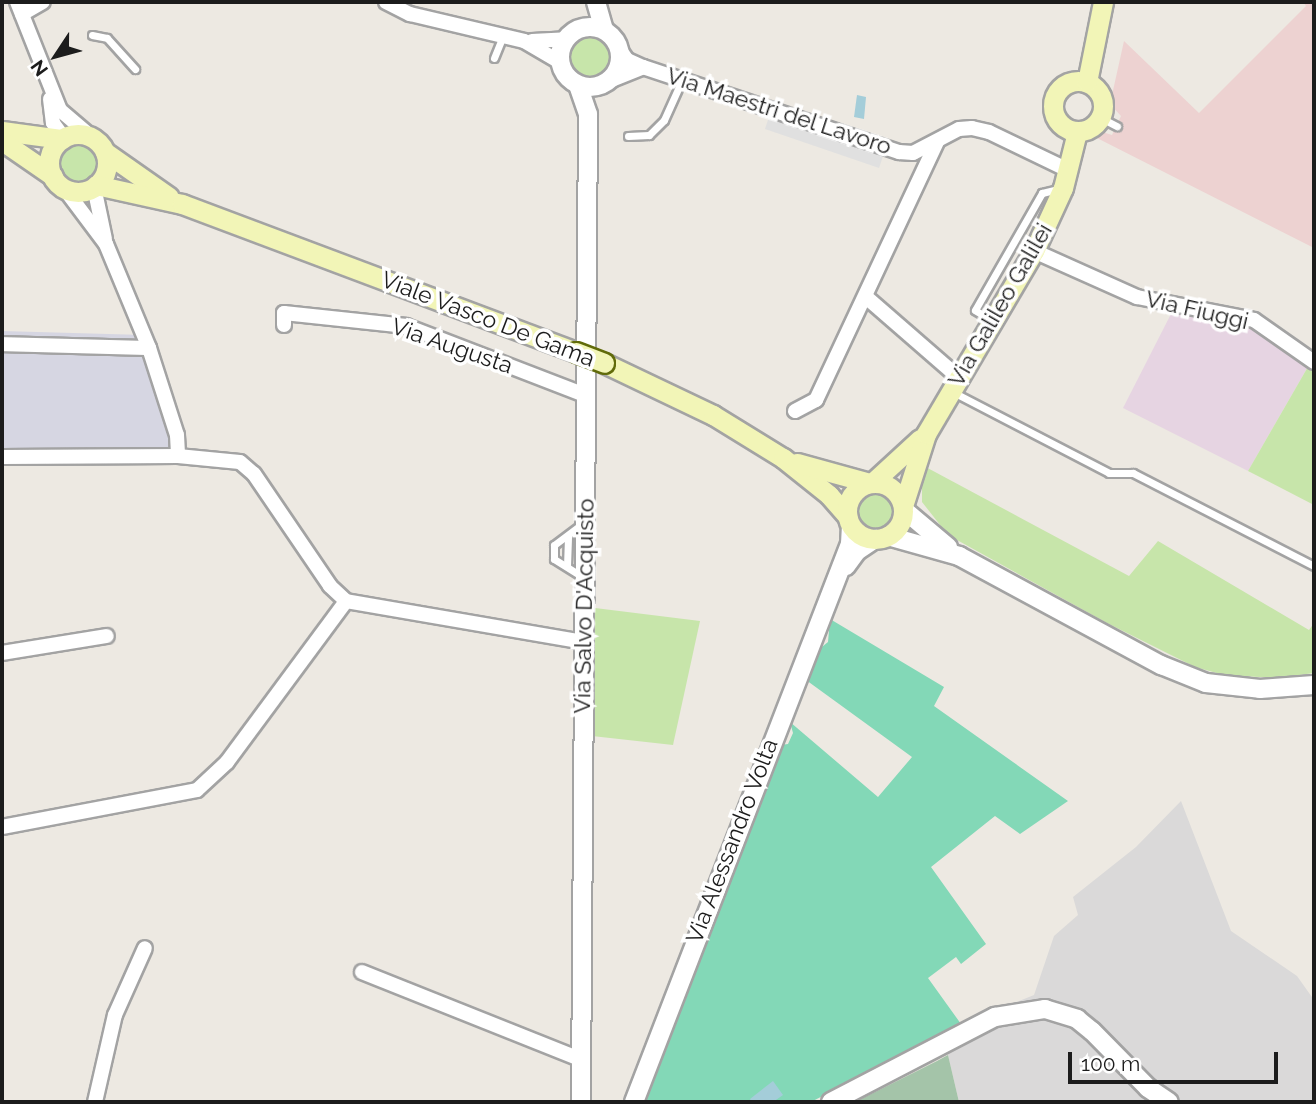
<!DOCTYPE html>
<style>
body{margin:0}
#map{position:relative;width:1316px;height:1104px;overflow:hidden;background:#ede9e2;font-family:Raleway,sans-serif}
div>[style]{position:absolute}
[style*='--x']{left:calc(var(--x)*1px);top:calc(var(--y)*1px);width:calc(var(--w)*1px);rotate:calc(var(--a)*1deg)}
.residential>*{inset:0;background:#dad9d9}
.commercial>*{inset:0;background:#edd2d1}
.industrial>*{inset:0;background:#e6d4e2}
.grass>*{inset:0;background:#c7e5aa}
.round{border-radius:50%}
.cemetery>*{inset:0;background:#a4c4a9}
.pitch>*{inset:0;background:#83d8b7}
.parking>*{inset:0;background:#e0e0e0}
.plaza>*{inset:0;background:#d6d6e2}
.water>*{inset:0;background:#a4cdd9}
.roads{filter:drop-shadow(2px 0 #a3a3a3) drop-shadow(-2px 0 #a3a3a3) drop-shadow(0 2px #a3a3a3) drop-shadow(0 -2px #a3a3a3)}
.service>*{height:7px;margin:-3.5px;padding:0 3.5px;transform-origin:3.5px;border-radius:3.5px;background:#fff}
.minor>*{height:14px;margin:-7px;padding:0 7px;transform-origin:7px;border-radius:7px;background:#fff}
.tertiary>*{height:18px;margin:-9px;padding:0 9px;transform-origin:9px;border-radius:9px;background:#fff}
.tertiary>.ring{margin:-9px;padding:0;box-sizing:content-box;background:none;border:18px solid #fff;border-radius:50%}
.secondary>*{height:19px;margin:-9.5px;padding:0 9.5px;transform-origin:9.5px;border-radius:9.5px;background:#f2f5b7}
.secondary>.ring{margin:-9.5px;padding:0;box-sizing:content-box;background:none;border:19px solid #f2f5b7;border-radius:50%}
.bridges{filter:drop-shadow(2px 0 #616b0a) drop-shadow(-2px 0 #616b0a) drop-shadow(0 2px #616b0a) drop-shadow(0 -2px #616b0a)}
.secondary-bridge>*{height:19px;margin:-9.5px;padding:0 9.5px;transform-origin:9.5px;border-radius:9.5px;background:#f2f5b7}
span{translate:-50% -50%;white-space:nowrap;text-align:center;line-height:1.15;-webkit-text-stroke:7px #fff;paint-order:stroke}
.street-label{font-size:23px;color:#1c1c1c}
.frame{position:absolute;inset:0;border:4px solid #1c1c1c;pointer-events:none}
.north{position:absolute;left:21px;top:21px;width:70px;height:70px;-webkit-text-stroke:5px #fff;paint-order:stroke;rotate:234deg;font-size:19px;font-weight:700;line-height:28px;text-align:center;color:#1c1c1c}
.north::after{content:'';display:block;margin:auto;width:24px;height:32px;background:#1c1c1c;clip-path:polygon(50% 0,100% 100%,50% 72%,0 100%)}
.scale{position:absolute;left:1068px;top:1052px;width:210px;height:32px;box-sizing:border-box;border:4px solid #1c1c1c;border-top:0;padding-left:9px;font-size:21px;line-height:24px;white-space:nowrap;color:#1c1c1c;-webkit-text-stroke:5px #fff;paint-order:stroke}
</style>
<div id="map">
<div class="residential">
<i style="clip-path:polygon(1181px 801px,1231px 931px,1297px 976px,1314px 1000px,1314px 1102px,959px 1102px,948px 1055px,961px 1024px,1034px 995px,1054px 936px,1078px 915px,1073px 897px,1136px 847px)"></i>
</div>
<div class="commercial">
<i style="clip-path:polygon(1303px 2px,1314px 2px,1314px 248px,1093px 136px,1099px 131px,1112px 135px,1121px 116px,1110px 104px,1124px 41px,1199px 113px,1306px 6px)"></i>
</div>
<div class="industrial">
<i style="clip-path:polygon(1173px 310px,1264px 332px,1309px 365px,1248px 471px,1123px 408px)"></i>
</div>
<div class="grass">
<i class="round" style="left:566px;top:37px;width:44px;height:44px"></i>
<i class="round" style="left:54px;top:141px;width:44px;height:44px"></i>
<i style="clip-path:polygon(1309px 365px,1314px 369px,1314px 505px,1248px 471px)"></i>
<i style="clip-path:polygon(922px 465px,1129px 576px,1158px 541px,1309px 630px,1314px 623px,1314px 673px,1277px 678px,1224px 675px,1195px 667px,1107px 623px,948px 535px,922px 502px)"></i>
<i class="round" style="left:857px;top:492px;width:36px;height:36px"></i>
<i style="clip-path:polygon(595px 608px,700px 621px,673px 745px,592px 736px)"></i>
</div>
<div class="cemetery">
<i style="clip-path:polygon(948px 1055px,959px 1102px,855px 1102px,937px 1061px)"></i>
</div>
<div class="pitch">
<i style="clip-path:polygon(830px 619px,944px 687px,934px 706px,1068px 801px,1020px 834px,995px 816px,931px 867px,986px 944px,961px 964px,956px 957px,928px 978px,961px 1024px,811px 1102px,643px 1102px,781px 745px,788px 744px,793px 733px,790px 722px,878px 797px,912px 757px,806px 680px,817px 651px,828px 642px)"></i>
</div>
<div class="parking">
<i style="clip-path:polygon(769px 117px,883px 156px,879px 168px,765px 129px)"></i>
</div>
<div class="plaza">
<i style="clip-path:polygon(2px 331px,144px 335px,178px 456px,2px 457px)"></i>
</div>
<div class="water">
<i style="clip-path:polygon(857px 95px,866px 97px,864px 119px,854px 117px)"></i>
<i style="clip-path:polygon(773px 1081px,783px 1095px,773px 1102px,752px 1102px,750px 1099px)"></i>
</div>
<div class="roads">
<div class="service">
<i style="--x:92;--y:35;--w:15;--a:11"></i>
<i style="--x:107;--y:38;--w:42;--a:47.9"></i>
<i style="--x:494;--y:58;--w:24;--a:-68"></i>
<i style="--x:1101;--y:118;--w:18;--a:27"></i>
<i style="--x:628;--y:136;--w:21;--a:-3"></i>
<i style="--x:649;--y:135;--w:21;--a:-45"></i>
<i style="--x:664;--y:120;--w:44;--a:-65.8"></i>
<i style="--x:993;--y:321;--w:21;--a:-149"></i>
<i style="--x:975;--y:310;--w:135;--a:-60.2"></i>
<i style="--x:1042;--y:193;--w:16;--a:-14"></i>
<i style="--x:951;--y:391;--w:178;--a:27.4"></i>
<i style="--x:1109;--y:473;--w:24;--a:0"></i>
<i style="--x:1133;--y:473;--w:203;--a:27.2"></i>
<i style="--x:582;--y:524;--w:35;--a:143"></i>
<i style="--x:554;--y:545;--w:14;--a:90"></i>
<i style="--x:554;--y:559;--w:34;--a:32"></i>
<i style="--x:567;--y:566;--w:30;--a:-88"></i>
</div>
<div class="minor">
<i style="--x:17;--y:2;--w:116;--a:68.3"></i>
<i style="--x:60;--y:110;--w:46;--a:40.6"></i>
<i style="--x:386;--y:2;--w:27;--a:27"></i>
<i style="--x:410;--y:14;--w:117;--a:13.3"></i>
<i style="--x:524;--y:41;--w:42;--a:30.3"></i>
<i style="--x:22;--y:14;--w:24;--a:-30"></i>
<i style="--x:532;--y:41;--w:34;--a:-3"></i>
<i style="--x:620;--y:50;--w:12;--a:55"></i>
<i style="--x:627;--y:60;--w:17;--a:24"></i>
<i style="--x:643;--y:67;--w:270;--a:18.4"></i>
<i style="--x:899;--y:152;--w:14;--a:4"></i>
<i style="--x:913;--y:153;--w:52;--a:-27.6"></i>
<i style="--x:959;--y:129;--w:13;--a:-4"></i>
<i style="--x:972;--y:128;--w:17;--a:13"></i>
<i style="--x:989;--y:132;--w:88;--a:25.7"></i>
<i style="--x:609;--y:81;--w:37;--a:-22"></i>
<i style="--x:50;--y:99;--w:24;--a:83"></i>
<i style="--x:53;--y:123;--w:19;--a:54"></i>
<i style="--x:94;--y:187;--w:53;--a:78.1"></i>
<i style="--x:64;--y:188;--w:70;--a:53.1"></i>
<i style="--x:106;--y:244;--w:113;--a:67.5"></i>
<i style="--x:149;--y:348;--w:91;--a:72.2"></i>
<i style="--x:177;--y:435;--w:21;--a:87"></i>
<i style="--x:1034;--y:251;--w:113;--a:24.1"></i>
<i style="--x:1137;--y:297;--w:119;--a:11.1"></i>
<i style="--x:1254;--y:320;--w:73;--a:35"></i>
<i style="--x:866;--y:297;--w:122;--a:41"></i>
<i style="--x:284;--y:325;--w:12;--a:-90"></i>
<i style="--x:284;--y:313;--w:123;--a:6.1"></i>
<i style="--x:406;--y:326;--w:192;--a:21.1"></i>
<i style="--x:2;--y:344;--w:147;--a:1.6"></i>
<i style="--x:795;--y:411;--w:24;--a:-28"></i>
<i style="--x:816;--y:400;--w:285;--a:-64.9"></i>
<i style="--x:2;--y:457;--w:176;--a:-0.3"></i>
<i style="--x:178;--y:456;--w:62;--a:5.5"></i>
<i style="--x:240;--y:462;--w:18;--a:41"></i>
<i style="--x:254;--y:474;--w:135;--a:55.8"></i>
<i style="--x:330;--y:586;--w:22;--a:43"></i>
<i style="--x:346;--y:601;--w:241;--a:9.8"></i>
<i style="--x:2;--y:653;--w:106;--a:-9.2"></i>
<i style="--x:2;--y:827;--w:198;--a:-10.7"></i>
<i style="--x:197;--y:790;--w:41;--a:-43"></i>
<i style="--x:227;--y:762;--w:200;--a:-53.5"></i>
<i style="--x:362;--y:972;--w:235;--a:21.8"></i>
<i style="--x:95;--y:1102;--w:89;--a:-77.1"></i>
<i style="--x:115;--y:1015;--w:73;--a:-65.9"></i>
</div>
<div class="tertiary">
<i style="--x:596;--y:2;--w:29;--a:74"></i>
<i class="ring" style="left:560px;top:27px;width:42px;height:42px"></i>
<i style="--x:578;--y:85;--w:31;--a:71"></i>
<i style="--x:588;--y:114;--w:988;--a:90.41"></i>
<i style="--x:903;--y:509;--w:59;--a:40.2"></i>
<i style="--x:888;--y:536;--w:74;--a:15.7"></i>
<i style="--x:959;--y:556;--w:230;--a:28.4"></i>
<i style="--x:1161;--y:665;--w:48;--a:21.8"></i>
<i style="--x:1206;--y:683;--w:54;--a:6.3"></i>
<i style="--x:1260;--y:689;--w:54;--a:-4.2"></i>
<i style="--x:846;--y:566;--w:19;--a:-54"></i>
<i style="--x:857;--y:551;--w:22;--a:-34"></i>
<i style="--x:634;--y:1102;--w:598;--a:-68.84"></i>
<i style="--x:850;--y:544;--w:17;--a:-87"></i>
<i style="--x:831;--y:1102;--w:185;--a:-27.4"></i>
<i style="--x:995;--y:1017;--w:51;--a:-9.1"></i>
<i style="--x:1045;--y:1009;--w:34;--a:17"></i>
<i style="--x:1077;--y:1019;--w:19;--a:39"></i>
<i style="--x:1092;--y:1031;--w:80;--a:45.5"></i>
<i style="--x:1148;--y:1088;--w:25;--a:34"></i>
</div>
<div class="secondary">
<i class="ring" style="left:1053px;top:81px;width:31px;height:31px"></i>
<i style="--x:1087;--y:82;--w:82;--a:-78.7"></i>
<i style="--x:2;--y:131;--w:61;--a:7.6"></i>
<i class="ring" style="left:49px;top:134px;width:39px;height:39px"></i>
<i style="--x:2;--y:141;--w:62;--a:34.5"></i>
<i style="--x:105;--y:152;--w:78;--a:35.1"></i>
<i style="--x:96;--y:185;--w:88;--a:12.5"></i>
<i style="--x:182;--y:204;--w:421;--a:20.6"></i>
<i style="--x:604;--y:363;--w:121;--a:25.5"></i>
<i style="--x:713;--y:415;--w:82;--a:31.6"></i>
<i style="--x:783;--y:458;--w:59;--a:38.8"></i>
<i style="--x:829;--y:495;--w:28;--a:49"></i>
<i style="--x:797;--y:463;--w:76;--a:15.3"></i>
<i class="ring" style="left:847px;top:483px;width:37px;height:37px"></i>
<i style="--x:872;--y:483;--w:65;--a:-42.5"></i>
<i style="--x:903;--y:506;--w:76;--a:-72.3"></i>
<i style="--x:926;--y:434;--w:212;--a:-59.5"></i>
<i style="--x:1034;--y:251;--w:69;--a:-65.3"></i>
<i style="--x:1063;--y:188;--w:58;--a:-76"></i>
</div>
</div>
<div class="bridges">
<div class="secondary-bridge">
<i style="--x:576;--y:352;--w:30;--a:21"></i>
</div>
</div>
<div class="street-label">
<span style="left:779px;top:111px;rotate:18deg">Via Maestri del Lavoro</span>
<span style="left:1000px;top:305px;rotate:-60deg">Via Galileo Galilei</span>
<span style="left:1197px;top:310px;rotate:13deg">Via Fiuggi</span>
<span style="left:488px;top:319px;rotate:21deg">Viale Vasco De Gama</span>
<span style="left:452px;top:346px;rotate:19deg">Via Augusta</span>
<span style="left:584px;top:606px;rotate:-89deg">Via Salvo D'Acquisto</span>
<span style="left:732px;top:841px;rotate:-69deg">Via Alessandro Volta</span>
</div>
<div class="frame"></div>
<div class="north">N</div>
<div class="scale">100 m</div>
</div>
